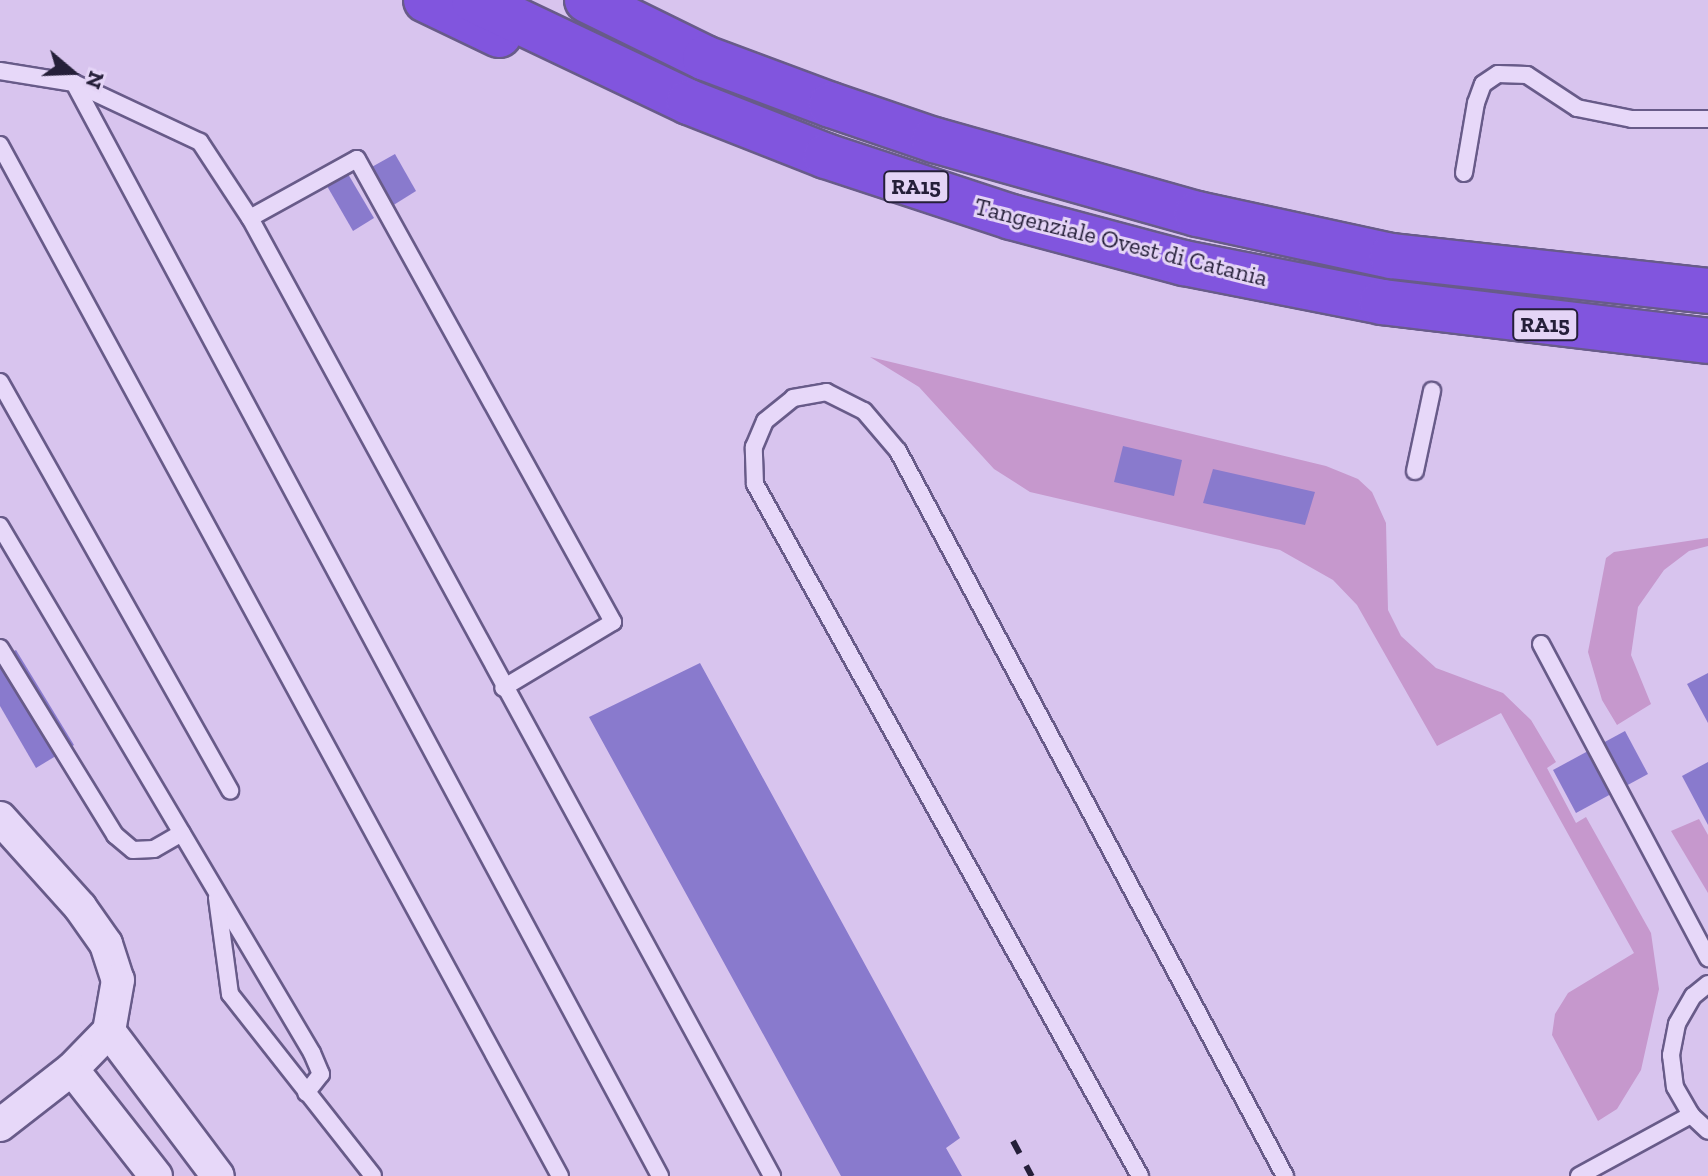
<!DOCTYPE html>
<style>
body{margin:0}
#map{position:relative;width:1708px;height:1176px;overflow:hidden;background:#d8c4ee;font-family:"Zilla Slab",serif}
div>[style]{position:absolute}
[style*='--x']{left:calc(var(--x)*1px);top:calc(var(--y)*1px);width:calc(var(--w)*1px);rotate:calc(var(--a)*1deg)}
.green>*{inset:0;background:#c698cd}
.building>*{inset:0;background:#897acd}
.roads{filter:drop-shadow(2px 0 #685b89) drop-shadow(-2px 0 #685b89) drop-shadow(0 2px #685b89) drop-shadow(0 -2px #685b89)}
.service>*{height:16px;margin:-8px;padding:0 8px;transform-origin:8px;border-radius:8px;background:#e7d8f9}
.minor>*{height:32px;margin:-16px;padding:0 16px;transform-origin:16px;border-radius:16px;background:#e7d8f9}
.motorway>*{height:44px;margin:-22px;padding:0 22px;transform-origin:22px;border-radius:22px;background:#8155de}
.rail>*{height:6px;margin-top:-3px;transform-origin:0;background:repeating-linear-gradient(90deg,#251f39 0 14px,transparent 0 28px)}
span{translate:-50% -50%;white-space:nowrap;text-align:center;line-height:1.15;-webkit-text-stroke:6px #e4d4f6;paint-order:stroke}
.shield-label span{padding:2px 6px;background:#e4d4f6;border:2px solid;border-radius:6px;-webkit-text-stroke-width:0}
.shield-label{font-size:22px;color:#251f39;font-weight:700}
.street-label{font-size:24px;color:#251f39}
.north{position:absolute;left:32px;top:32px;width:80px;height:80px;-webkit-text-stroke:6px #e4d4f6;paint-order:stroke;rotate:109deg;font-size:22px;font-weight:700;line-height:32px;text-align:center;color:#251f39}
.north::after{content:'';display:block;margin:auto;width:28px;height:36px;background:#251f39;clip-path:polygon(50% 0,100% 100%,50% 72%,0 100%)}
</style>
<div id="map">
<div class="green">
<i style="clip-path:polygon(870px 357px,1326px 466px,1358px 479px,1372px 492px,1386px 523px,1388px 610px,1401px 636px,1436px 668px,1503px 693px,1531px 720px,1556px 762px,1547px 768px,1576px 823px,1586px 817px,1651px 933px,1659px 989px,1641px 1070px,1617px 1109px,1598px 1121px,1552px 1035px,1555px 1014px,1568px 993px,1634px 953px,1501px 713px,1437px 746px,1357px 605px,1333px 580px,1280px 550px,1030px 492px,994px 469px,919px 387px)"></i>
<i style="clip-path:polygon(1708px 538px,1708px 546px,1689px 551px,1664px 570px,1638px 607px,1631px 655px,1651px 704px,1617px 725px,1602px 700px,1588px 652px,1606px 558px,1614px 552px)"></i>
<i style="clip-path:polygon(1699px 819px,1708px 835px,1708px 893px,1671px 831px)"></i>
</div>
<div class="building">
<i style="clip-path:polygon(395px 154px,416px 191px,392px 206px,370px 168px)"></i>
<i style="clip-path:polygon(348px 174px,374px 218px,353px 231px,327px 186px)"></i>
<i style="clip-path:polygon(1123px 446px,1182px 460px,1174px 496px,1114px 482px)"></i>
<i style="clip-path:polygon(1213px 469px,1315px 492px,1305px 525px,1203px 503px)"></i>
<i style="clip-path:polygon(16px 650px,74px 745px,36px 768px,0 706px,0 658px)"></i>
<i style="clip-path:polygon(700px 663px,960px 1138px,946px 1148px,962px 1176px,841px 1176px,589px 717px)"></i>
<i style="clip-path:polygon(1708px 673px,1708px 723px,1687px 684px)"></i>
<i style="clip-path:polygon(1625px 731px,1648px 774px,1576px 813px,1553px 770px)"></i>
<i style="clip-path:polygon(1708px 762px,1708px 825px,1682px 776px)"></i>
</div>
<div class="roads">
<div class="service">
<i style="--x:0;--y:71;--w:75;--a:9.2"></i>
<i style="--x:74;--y:83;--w:139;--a:25.1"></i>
<i style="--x:200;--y:142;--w:91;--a:56.7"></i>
<i style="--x:250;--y:218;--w:1091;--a:61.41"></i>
<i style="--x:74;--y:83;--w:1240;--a:61.8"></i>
<i style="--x:0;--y:145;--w:1173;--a:61.49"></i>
<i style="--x:1464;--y:173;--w:71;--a:-80.3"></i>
<i style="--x:1476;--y:103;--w:20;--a:-70"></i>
<i style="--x:1483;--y:84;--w:18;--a:-34"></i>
<i style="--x:1498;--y:74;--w:29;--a:2"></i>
<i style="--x:1527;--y:75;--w:60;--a:33.4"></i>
<i style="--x:1577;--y:108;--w:56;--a:11.3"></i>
<i style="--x:1632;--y:119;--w:76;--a:0"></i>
<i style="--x:250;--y:218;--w:122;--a:-28.9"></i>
<i style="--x:357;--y:159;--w:529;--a:61.06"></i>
<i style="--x:613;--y:622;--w:128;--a:149"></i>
<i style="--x:0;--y:382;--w:469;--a:60.6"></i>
<i style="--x:1415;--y:471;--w:82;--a:-78"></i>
<i style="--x:0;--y:526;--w:612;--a:59.37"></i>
<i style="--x:312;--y:1053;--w:23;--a:67"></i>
<i style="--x:321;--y:1074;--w:24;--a:128"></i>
<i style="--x:1541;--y:644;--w:356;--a:62"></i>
<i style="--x:0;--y:648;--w:220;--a:58.4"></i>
<i style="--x:115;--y:835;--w:23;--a:40"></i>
<i style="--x:133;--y:850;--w:21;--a:-3"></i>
<i style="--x:154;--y:849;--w:32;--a:-30"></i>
<i style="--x:217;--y:898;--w:97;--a:82.3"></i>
<i style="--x:230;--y:994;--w:231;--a:51.8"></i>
<i style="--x:1708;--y:984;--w:19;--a:141"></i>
<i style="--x:1693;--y:996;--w:32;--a:120"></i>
<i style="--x:1677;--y:1024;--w:32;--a:101"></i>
<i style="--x:1671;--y:1055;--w:32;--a:83"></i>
<i style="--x:1675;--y:1087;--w:32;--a:60"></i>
<i style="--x:1691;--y:1115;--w:23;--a:43"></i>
<i style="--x:1140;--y:1176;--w:792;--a:-119.09"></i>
<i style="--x:755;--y:484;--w:37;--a:-92"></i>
<i style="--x:754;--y:447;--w:28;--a:-67"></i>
<i style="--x:765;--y:421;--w:36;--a:-39"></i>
<i style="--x:793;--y:398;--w:34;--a:-10"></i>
<i style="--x:826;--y:392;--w:42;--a:26.6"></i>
<i style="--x:864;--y:411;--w:52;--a:49.6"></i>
<i style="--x:898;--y:451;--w:822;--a:61.91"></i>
<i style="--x:1579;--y:1176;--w:128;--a:-28.6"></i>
</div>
<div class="minor">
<i style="--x:0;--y:818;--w:120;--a:48"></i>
<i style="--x:80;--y:907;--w:45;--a:54.9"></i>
<i style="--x:106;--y:944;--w:38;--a:72"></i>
<i style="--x:118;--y:980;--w:52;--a:100"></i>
<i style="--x:109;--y:1031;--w:53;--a:134.2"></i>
<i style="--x:72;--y:1069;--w:91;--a:142.1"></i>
<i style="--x:109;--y:1031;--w:181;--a:53.1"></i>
<i style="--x:72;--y:1069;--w:136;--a:51.9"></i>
</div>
<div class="motorway">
<i style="--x:426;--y:0;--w:81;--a:25.6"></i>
<i style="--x:474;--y:0;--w:238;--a:25.4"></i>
<i style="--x:689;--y:102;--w:147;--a:21.5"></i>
<i style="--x:826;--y:156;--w:195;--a:18.2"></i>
<i style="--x:1011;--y:217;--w:179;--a:14.9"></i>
<i style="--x:1184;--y:263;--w:202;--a:11.1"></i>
<i style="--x:1382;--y:302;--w:328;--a:6.8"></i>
<i style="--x:587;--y:0;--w:131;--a:26.2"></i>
<i style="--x:705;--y:58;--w:134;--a:20.5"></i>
<i style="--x:831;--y:105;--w:109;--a:18.8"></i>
<i style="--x:934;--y:140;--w:273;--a:15.7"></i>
<i style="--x:1197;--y:214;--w:199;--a:12.2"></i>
<i style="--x:1392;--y:256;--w:318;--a:6.3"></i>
</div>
</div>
<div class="rail">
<i style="--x:1013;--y:1141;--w:40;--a:62"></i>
</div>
<div class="shield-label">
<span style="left:916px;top:187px">RA15</span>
<span style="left:1545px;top:325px">RA15</span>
</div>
<div class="street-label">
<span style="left:1121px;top:242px;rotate:14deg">Tangenziale Ovest di Catania</span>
</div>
<div class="north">N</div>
</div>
